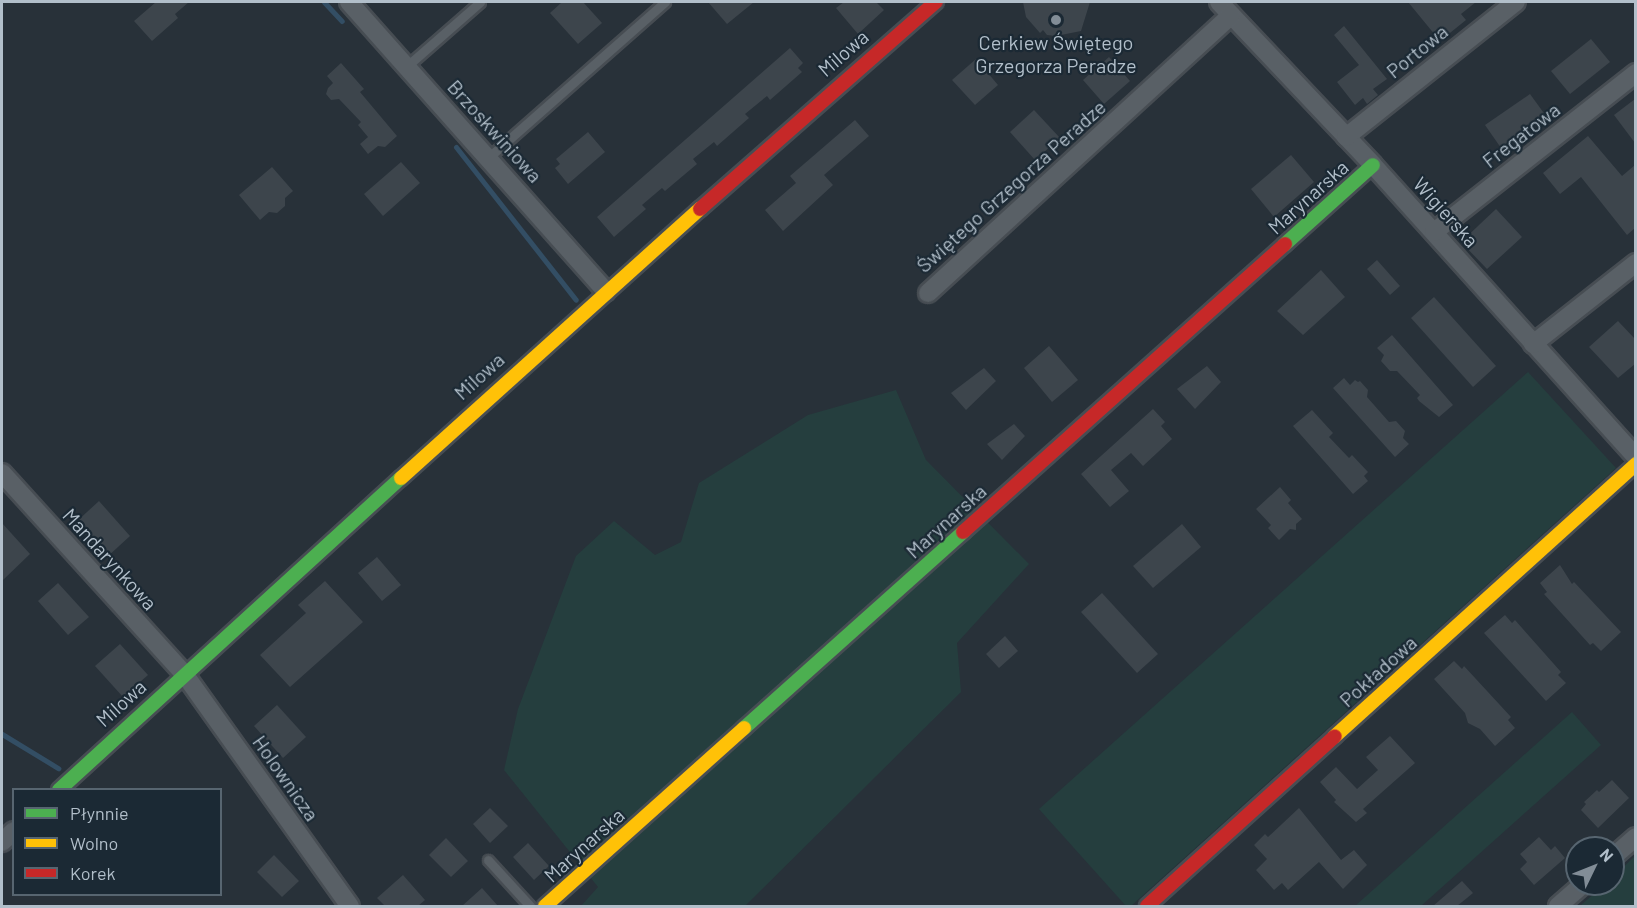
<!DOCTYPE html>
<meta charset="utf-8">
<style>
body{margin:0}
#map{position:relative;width:1637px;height:908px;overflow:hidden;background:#283139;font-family:Barlow,sans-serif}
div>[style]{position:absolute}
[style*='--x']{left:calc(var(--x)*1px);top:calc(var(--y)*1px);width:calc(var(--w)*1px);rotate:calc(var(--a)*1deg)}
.green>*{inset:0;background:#253e3e}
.stream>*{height:5px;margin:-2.5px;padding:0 2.5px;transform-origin:2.5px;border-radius:2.5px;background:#334e64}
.building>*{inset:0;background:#3d454c}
.roads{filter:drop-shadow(2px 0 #474d53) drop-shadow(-2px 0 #474d53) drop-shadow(0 2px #474d53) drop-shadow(0 -2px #474d53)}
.lane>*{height:9px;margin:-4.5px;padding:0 4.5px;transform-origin:4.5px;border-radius:4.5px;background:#596066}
.street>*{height:18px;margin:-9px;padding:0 9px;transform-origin:9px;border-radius:9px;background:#596066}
.fast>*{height:14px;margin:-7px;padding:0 7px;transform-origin:7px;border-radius:7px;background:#4caf50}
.slow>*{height:14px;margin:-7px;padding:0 7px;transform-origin:7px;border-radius:7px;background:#ffc107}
.jam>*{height:14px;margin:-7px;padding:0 7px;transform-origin:7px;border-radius:7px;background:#c62828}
.dots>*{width:16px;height:16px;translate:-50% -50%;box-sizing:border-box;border:3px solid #1b2934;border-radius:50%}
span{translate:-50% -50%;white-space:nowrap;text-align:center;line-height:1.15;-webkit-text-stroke:4.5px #1b2934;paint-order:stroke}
.poi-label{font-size:20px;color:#b2bfca}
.street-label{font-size:20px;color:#b2bfca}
.frame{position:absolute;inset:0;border:3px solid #b2bfca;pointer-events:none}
.legend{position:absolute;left:12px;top:788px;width:210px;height:108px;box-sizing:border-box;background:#1b2934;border:2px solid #576570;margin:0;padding:8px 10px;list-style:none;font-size:18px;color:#b2bfca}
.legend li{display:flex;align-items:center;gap:12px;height:30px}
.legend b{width:30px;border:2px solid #576570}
.north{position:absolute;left:1565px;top:836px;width:60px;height:60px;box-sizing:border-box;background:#1b2934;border:2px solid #576570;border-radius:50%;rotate:47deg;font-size:16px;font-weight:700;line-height:24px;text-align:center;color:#b2bfca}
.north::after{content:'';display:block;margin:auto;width:21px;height:27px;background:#828d97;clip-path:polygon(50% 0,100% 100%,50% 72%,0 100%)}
</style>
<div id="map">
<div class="green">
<i style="clip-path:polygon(1528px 372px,1616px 468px,1131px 906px,1126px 906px,1039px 809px)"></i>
<i style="clip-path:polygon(896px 390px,926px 460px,1029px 564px,957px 643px,961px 692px,745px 906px,581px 906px,598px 887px,504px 770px,518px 709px,576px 556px,614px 521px,655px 555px,681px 542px,699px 483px,808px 415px)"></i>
<i style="clip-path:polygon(1572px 712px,1601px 745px,1421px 906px,1355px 906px)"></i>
<i style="clip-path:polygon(1635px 856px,1635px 906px,1580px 906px,1605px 884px,1613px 884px,1613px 877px)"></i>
</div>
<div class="stream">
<i style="--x:324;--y:2;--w:26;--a:47"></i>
<i style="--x:456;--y:147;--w:194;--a:51.9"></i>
<i style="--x:2;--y:734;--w:66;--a:31.3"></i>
</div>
<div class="building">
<i style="clip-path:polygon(156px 2px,189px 2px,175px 14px,178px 18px,152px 41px,134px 21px)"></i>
<i style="clip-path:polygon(562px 2px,583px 2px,602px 23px,578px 44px,550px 13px)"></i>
<i style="clip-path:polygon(708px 2px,754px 2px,727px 24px)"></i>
<i style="clip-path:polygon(844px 2px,876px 2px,884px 10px,858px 34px,836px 8px)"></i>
<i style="clip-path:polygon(1023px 2px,1090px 2px,1081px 31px,1056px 36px,1047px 35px,1043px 30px,1040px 33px,1026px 17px)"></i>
<i style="clip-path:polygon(1408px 2px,1476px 2px,1461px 14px,1466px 20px,1440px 41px)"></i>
<i style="clip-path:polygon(1344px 26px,1387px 79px,1373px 89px,1378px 95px,1367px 104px,1363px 98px,1355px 105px,1337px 82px,1359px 65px,1334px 35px)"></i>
<i style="clip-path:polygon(1591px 39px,1610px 62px,1570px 94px,1551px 71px)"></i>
<i style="clip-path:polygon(790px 48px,803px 63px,798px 68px,802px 72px,770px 100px,767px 96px,745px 114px,749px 118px,717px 146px,714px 142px,693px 159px,697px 164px,665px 191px,662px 188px,642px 205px,646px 209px,614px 237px,597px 217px)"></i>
<i style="clip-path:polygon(1109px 57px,1130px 81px,1104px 104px,1083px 80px)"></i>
<i style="clip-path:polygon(976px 59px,998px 85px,975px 105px,952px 80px)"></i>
<i style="clip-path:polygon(341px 63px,364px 89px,360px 92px,397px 136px,385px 147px,378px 146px,368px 154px,360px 144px,368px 137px,358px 125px,361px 122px,339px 99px,331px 100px,326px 94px,328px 88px,333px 83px,327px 76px)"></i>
<i style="clip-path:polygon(1530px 94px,1546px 116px,1501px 148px,1485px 125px)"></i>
<i style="clip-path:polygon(1635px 99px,1635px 143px,1614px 115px)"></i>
<i style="clip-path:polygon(1034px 110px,1060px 138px,1035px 160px,1010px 132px)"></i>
<i style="clip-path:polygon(855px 120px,869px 136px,824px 175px,833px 185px,783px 231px,765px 210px,796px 183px,790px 176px)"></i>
<i style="clip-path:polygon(588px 132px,605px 152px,568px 184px,555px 168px,560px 164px,556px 159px)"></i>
<i style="clip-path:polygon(1588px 136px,1622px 176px,1635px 165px,1635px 228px,1627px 235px,1581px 177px,1560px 194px,1543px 173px)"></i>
<i style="clip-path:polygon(1291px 155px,1314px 182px,1274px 217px,1251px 189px)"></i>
<i style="clip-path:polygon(401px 162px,420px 183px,383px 216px,364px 194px)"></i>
<i style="clip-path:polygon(272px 167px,293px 191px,285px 198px,285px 206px,277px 213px,269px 212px,260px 220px,239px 195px)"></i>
<i style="clip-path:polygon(1496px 209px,1522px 237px,1487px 269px,1461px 242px)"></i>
<i style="clip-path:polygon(1377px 260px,1400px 286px,1390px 295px,1367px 269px)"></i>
<i style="clip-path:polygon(1321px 270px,1345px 297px,1303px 335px,1277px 311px)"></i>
<i style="clip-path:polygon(1434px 297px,1496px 366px,1473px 387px,1411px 318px)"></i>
<i style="clip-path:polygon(1618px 321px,1635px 339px,1635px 364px,1618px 378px,1589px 347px)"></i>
<i style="clip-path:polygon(1392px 335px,1453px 405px,1439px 417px,1419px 401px,1417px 398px,1420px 395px,1397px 371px,1390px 371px,1381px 361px,1384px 355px,1377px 348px)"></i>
<i style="clip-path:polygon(1049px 346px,1078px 380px,1052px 402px,1024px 368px)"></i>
<i style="clip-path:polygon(1207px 366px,1221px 382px,1195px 409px,1177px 389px)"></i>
<i style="clip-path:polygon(984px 368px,996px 381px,966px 410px,951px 393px)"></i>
<i style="clip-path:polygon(1344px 378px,1350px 385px,1355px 380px,1358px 382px,1360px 381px,1368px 390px,1367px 397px,1389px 422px,1396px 421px,1405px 431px,1403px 438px,1409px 444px,1395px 457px,1333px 388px)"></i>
<i style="clip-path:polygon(1153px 409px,1165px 422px,1161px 426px,1172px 439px,1143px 466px,1131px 453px,1111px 470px,1129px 491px,1110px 507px,1081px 474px)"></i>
<i style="clip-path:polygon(1312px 410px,1333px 433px,1329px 437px,1349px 458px,1352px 455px,1368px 472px,1364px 476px,1368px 481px,1353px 494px,1293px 426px)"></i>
<i style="clip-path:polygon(1014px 424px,1025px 436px,1002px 460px,987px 444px)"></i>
<i style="clip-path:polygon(1280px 487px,1291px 500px,1288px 503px,1302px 519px,1296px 524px,1296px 530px,1290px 529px,1279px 540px,1268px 528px,1271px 525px,1256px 509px)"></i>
<i style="clip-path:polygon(99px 501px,130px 536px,106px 558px,75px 523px)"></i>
<i style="clip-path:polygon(2px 523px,30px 554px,2px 581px)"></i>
<i style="clip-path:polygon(1182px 524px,1201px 547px,1153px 588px,1133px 566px)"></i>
<i style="clip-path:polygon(377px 557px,401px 585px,382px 601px,358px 573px)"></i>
<i style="clip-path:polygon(1560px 565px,1572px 584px,1574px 582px,1621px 632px,1601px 651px,1593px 643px,1590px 645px,1544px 594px,1547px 592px,1540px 583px)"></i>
<i style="clip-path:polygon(325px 581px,363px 622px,290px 687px,260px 655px,306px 613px,298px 605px)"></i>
<i style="clip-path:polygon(58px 583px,89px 617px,68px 635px,38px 601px)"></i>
<i style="clip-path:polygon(1102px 593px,1158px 654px,1137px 673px,1081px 612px)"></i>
<i style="clip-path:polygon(1505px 615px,1512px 623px,1515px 620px,1561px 672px,1558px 675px,1566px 683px,1546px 701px,1484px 633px)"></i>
<i style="clip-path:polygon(1005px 636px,1018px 651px,999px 668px,986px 654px)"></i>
<i style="clip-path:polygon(120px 644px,148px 675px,123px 697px,95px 666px)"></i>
<i style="clip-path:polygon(1454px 661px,1462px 669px,1464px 666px,1511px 717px,1508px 720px,1515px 728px,1495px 746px,1480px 729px,1468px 723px,1465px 713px,1434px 679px)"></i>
<i style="clip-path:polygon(277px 705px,306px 737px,283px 758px,254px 726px)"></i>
<i style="clip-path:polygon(1390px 736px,1415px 763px,1363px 809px,1367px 813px,1356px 822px,1334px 802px,1336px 800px,1320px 782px,1336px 767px,1357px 789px,1378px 770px,1366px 757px)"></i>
<i style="clip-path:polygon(1612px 780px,1629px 798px,1598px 828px,1581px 810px,1586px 804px,1584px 802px,1597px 790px,1599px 792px)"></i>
<i style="clip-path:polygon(490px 808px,508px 826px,490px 843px,473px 824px)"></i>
<i style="clip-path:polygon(1299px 808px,1341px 860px,1354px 850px,1367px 865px,1343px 889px,1319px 862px,1288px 890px,1282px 883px,1274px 890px,1256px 870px,1267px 859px,1254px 845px,1265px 834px,1268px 837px)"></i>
<i style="clip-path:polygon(1539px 837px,1551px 850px,1555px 846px,1565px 858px,1534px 885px,1520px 869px,1527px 862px,1520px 854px)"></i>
<i style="clip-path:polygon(446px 838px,468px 861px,451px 877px,429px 855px)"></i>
<i style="clip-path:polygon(528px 843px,549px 866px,534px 880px,513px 857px)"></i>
<i style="clip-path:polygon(274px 855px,299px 881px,282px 897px,257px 872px)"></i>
<i style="clip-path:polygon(403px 875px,425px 900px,418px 906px,385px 906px,377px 898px)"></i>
<i style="clip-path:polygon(1462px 881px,1473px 893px,1467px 898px,1457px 906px,1433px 906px)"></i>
<i style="clip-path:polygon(482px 888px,498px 906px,462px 906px)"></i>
</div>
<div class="roads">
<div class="lane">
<i style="--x:407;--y:66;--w:97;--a:-41.2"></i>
<i style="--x:489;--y:157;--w:235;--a:-41.4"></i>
<i style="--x:488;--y:860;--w:62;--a:47.6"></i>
</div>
<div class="street">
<i style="--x:349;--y:2;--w:387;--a:48.4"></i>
<i style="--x:1219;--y:2;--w:224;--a:46.6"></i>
<i style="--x:1373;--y:165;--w:393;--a:48"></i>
<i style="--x:1346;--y:137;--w:217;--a:-38.5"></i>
<i style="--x:1434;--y:232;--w:257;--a:-38.2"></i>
<i style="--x:928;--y:293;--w:411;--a:-42.5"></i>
<i style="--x:1533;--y:344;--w:131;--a:-38.2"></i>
<i style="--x:2;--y:473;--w:273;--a:47.8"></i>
<i style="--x:185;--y:675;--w:284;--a:54.5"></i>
<i style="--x:2;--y:842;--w:16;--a:-43"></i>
<i style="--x:1613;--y:857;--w:30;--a:-41"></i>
<i style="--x:1558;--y:906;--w:33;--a:-41"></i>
</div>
<div class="fast">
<i style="--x:1285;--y:244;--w:118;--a:-41.9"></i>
<i style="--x:744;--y:728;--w:294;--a:-41.8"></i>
<i style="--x:59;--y:790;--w:463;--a:-42.4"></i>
</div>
<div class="slow">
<i style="--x:401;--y:478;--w:402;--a:-42"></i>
<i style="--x:1335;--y:736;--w:406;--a:-42.1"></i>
<i style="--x:545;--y:906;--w:267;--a:-41.8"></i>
</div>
<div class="jam">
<i style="--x:700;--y:209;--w:314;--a:-41.3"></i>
<i style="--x:963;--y:532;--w:432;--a:-41.8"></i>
<i style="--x:1147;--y:906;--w:253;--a:-42.1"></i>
</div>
</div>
<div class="dots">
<i style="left:1056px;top:20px;background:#828d97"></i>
</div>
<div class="poi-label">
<span style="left:1056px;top:54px">Cerkiew Świętego<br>Grzegorza Peradze</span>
</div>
<div class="street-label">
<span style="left:1417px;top:51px;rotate:-39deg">Portowa</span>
<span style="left:843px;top:53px;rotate:-41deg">Milowa</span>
<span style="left:495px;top:131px;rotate:48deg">Brzoskwiniowa</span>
<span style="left:1521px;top:135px;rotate:-38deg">Fregatowa</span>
<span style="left:1011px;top:186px;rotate:-42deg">Świętego Grzegorza Peradze</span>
<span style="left:1308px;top:197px;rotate:-42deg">Marynarska</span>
<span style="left:1446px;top:212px;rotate:48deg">Wigierska</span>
<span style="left:479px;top:376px;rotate:-42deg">Milowa</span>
<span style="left:946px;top:521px;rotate:-42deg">Marynarska</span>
<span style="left:110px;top:559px;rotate:48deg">Mandarynkowa</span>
<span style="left:1378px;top:671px;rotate:-42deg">Pokładowa</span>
<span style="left:121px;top:703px;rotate:-42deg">Milowa</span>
<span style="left:286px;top:778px;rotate:55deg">Holownicza</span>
<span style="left:584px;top:845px;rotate:-42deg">Marynarska</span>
</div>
<div class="frame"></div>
<ul class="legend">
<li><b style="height:8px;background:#4caf50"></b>Płynnie</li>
<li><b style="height:8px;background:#ffc107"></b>Wolno</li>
<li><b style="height:8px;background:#c62828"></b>Korek</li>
</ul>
<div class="north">N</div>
</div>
